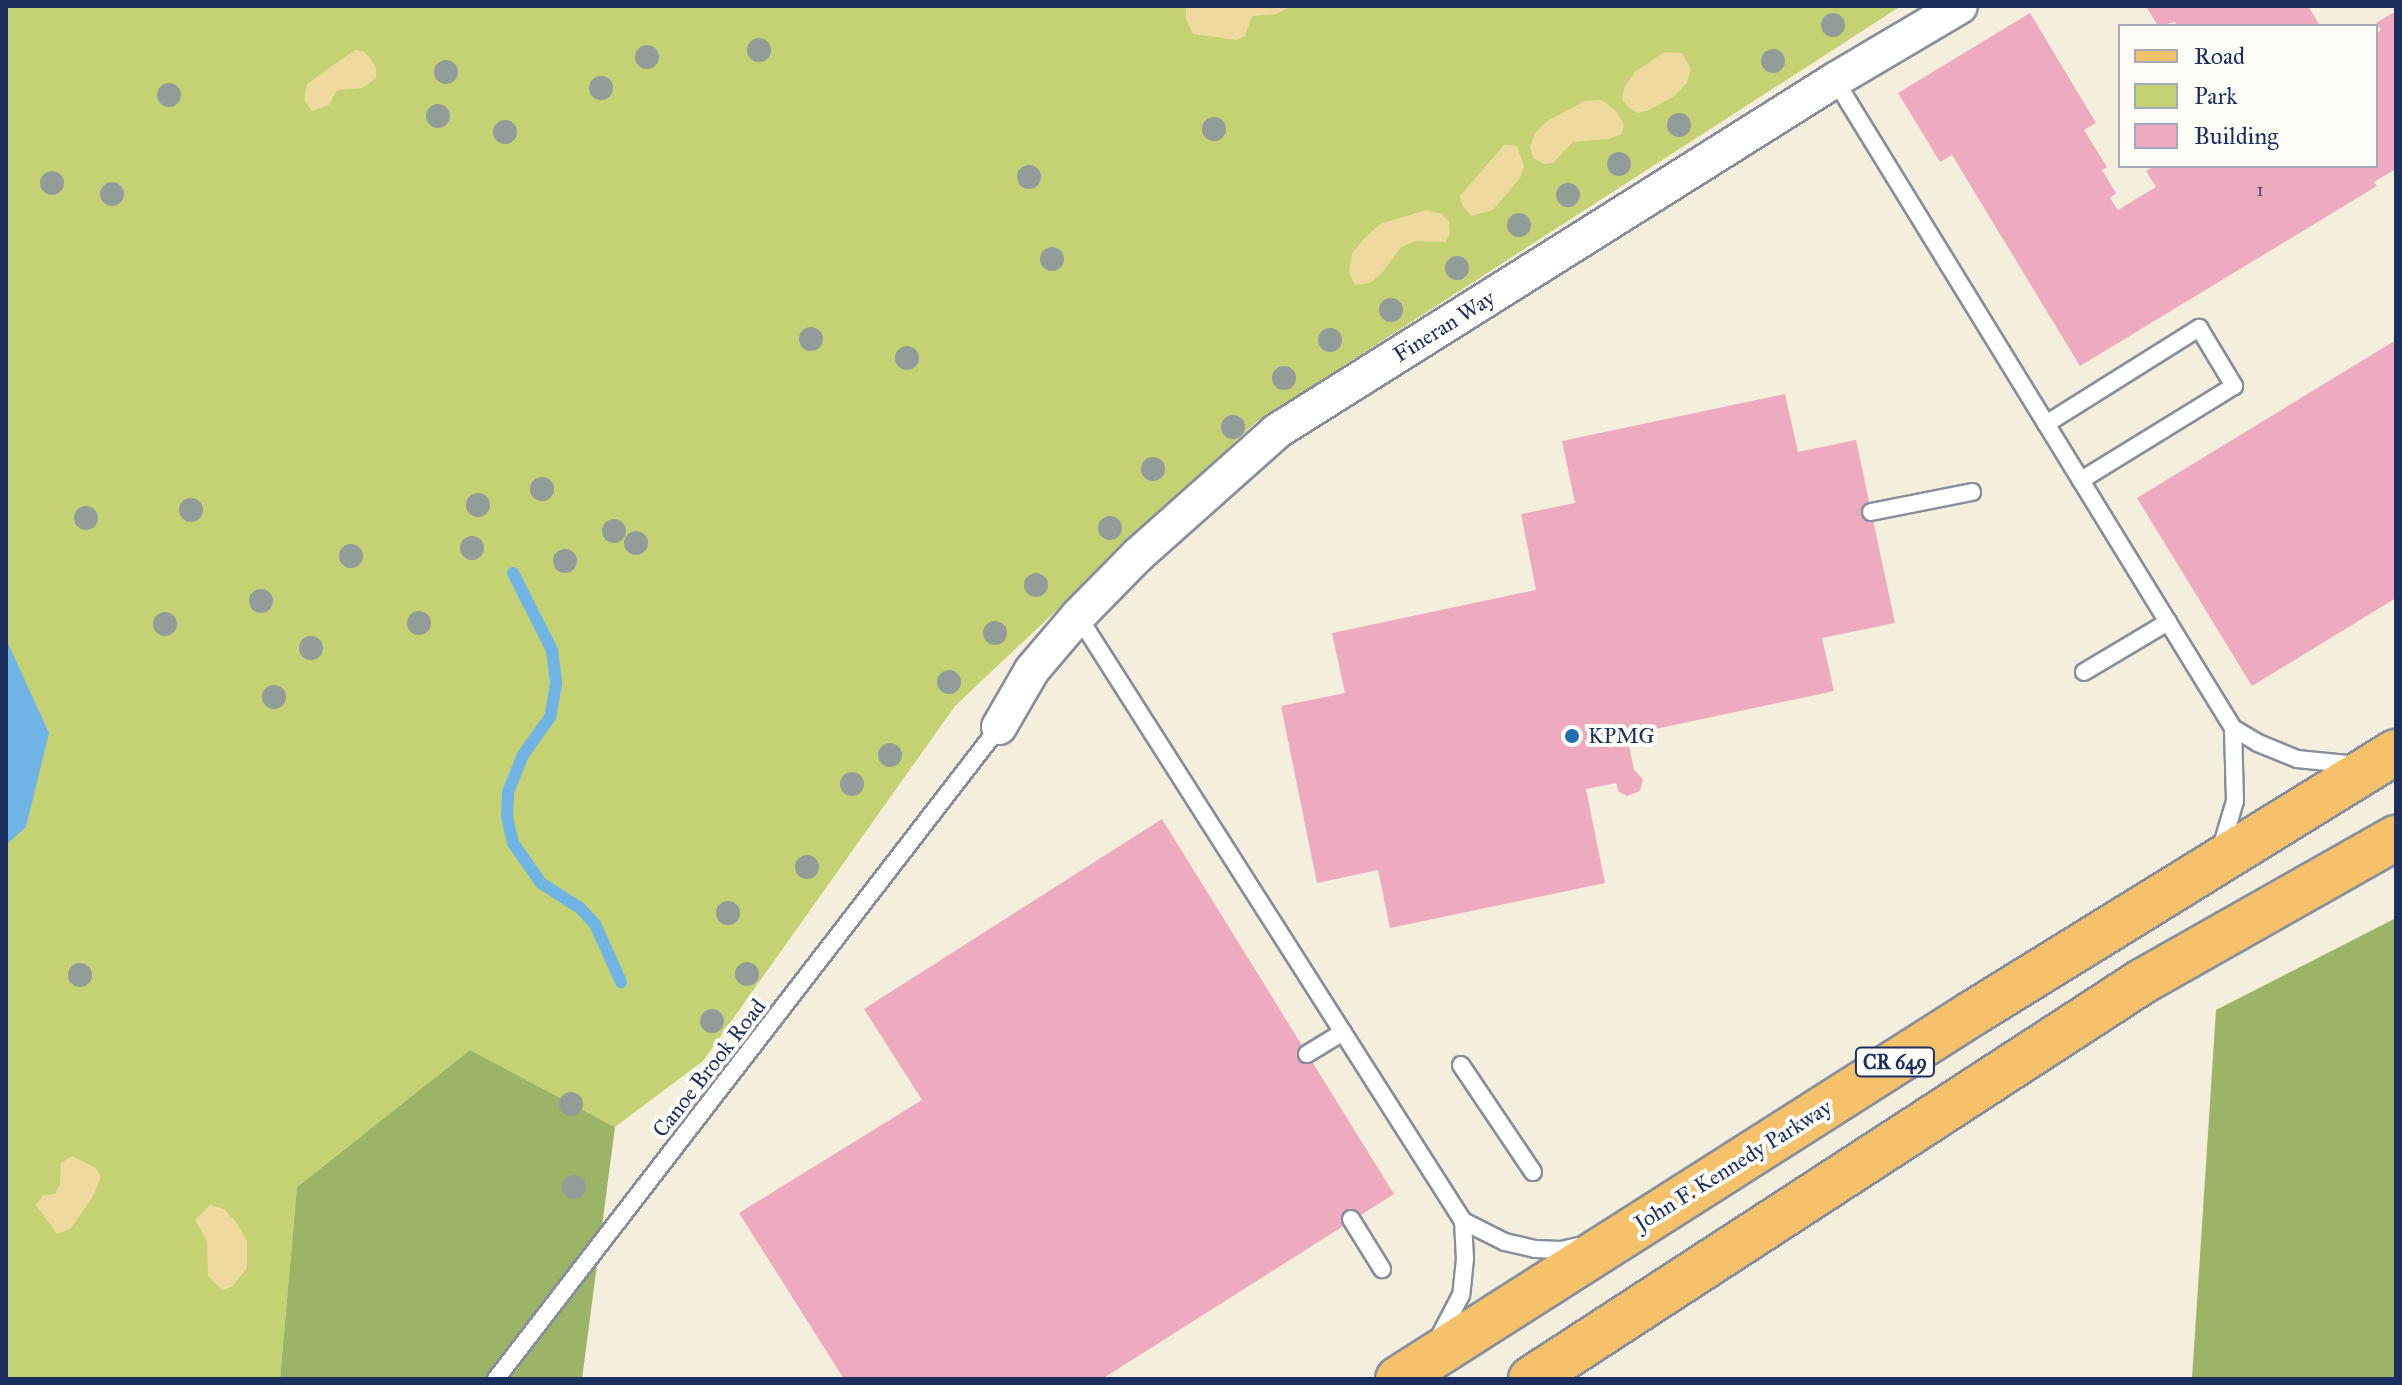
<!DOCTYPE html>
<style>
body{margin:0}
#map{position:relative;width:2402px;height:1385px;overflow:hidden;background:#f3efdc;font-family:"IM FELL Great Primer",serif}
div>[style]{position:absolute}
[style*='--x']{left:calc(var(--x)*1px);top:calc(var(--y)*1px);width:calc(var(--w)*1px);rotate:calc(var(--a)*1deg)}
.green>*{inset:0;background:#c5d274}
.forest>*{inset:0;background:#9cb466}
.sand>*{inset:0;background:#eeda9e}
.water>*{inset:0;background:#70b3e5}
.stream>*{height:12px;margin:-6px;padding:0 6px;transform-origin:6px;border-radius:6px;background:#70b3e5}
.building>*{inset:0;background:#eeaabf}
.roads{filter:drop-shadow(2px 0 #878f9d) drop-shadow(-2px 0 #878f9d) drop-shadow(0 2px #878f9d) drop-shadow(0 -2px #878f9d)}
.service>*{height:16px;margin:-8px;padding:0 8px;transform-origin:8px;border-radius:8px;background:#fff}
.minor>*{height:34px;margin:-17px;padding:0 17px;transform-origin:17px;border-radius:17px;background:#fff}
.primary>*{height:44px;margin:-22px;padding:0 22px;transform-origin:22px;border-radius:22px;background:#f5c16b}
.trees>*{width:24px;height:24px;margin:-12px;border-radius:50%;background:#949c9a}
.dots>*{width:22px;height:22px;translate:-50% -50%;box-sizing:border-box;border:4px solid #fdfcf7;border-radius:50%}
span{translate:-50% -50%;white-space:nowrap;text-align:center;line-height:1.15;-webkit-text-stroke:8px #fdfcf7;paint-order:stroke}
.number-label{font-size:18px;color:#504e76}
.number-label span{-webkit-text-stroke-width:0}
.shield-label span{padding:2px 6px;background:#fdfcf7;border:2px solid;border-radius:6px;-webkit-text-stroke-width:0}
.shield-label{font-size:20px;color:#1b2f5e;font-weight:700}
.street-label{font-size:22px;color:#1b2f5e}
.poi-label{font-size:22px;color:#1b2f5e}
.left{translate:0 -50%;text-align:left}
.frame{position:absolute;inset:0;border:8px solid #1b2f5e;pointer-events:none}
.legend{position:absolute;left:2118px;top:24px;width:260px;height:144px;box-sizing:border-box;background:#fdfcf7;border:2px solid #a3aaba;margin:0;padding:10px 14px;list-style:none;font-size:24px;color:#1b2f5e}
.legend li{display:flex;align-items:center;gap:16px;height:40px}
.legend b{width:40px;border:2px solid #a3aaba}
</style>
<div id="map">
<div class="green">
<i style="clip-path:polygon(6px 6px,1901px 6px,1255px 423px,955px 706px,703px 1061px,615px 1127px,470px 1050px,297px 1187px,280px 1379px,6px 1379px)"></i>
</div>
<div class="forest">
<i style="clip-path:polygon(2396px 918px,2396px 1379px,2192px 1379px,2216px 1010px)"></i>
<i style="clip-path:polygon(470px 1050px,615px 1127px,582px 1379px,280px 1379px,297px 1187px)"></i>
</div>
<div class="sand">
<i style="clip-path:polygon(1186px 6px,1291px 6px,1277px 14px,1252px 16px,1245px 36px,1237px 40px,1193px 34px,1186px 19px)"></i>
<i style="clip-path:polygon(355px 50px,364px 52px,370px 58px,376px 68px,376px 78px,362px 88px,337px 90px,329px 105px,312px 111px,304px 100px,307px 84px)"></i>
<i style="clip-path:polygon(1665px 52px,1682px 53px,1691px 69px,1687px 83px,1673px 97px,1649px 110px,1638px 113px,1629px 108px,1622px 99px,1625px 86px,1635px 72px)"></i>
<i style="clip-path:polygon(1602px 100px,1617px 112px,1624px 125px,1622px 134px,1609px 139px,1573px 142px,1553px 163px,1544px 164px,1533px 158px,1530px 147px,1535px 133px,1547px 121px,1585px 101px)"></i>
<i style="clip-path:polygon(1504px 145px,1517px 146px,1524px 167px,1520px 178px,1493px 210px,1471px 216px,1462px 205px,1460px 196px)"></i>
<i style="clip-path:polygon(1426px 210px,1442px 214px,1449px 222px,1450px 233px,1446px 242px,1416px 241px,1401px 247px,1383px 272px,1370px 283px,1355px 285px,1349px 272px,1352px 253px,1364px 239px,1380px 224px)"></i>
<i style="clip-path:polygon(72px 1156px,96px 1168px,101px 1177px,92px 1198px,70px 1229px,57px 1234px,36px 1205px,43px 1195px,55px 1194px,60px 1185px,61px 1163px)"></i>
<i style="clip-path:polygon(210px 1205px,224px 1209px,236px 1222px,247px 1241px,247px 1268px,232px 1287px,222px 1290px,208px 1276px,207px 1241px,195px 1220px)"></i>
</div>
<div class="water">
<i style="clip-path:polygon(6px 639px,49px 733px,26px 827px,6px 845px)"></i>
</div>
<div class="stream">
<i style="--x:513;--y:573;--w:86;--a:63.1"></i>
<i style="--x:552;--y:650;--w:34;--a:83"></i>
<i style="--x:556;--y:684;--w:34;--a:100"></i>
<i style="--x:550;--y:717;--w:47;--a:125.4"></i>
<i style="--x:523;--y:755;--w:40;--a:112"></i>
<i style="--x:508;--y:792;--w:25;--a:92"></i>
<i style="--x:507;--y:817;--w:27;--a:77"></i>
<i style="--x:513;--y:843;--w:49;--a:55"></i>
<i style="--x:541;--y:883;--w:46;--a:32.7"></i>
<i style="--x:580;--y:908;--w:22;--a:47"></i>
<i style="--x:595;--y:924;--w:64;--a:65.9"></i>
</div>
<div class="building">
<i style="clip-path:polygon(2146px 6px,2308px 6px,2320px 26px,2177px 26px,2175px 22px,2158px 26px)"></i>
<i style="clip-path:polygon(2396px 11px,2396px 169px,2374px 182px,2377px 186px,2080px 366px,1952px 155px,1940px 162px,1898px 93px,2030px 13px,2096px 123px,2084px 130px,2107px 167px,2102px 170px,2116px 193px,2110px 198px,2118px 210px,2156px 187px,2146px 171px,2154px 166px,2376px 166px,2376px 34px,2381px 30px,2376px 23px)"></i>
<i style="clip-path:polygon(2396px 340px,2396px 598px,2252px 686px,2137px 498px)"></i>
<i style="clip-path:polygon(1785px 394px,1798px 452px,1856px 440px,1895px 623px,1822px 638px,1834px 691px,1627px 735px,1634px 770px,1643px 779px,1640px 791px,1627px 796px,1619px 792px,1616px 783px,1586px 789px,1605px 883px,1390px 928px,1378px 870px,1317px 883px,1281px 706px,1345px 693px,1332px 633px,1536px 590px,1521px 514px,1575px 503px,1562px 441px)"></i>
<i style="clip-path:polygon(1162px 819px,1394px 1194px,1102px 1379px,844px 1379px,739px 1213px,922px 1100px,864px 1009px)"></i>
</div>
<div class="roads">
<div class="service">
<i style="--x:1835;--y:80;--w:760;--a:58.44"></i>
<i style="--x:2233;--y:728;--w:29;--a:31"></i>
<i style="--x:2258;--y:743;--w:42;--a:22.3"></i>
<i style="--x:2297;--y:759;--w:61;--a:5.6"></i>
<i style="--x:2046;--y:424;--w:181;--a:-32.1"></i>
<i style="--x:2199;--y:328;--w:68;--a:58.9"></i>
<i style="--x:2234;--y:386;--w:180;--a:148.4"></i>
<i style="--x:1871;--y:512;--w:103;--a:-11.2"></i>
<i style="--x:1078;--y:616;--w:717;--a:57.53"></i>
<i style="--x:1463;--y:1221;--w:38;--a:87"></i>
<i style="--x:1465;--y:1259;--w:36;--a:96"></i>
<i style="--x:1461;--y:1295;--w:47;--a:117.6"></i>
<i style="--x:2084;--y:672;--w:98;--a:-30.8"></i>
<i style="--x:2221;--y:848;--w:49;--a:-73.4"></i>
<i style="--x:2235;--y:801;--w:73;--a:-91.6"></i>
<i style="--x:1307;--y:1054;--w:42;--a:-31.4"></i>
<i style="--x:1461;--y:1065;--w:129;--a:56.1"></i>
<i style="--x:1351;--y:1219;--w:59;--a:58.2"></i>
<i style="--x:1463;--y:1221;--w:47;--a:26.6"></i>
<i style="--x:1505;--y:1242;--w:31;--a:13"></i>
<i style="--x:1535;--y:1249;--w:26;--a:2"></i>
<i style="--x:1561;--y:1250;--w:18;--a:-13"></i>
<i style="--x:496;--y:1379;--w:823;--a:-52.35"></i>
</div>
<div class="minor">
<i style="--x:999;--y:727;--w:66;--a:-59.9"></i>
<i style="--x:1032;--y:670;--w:71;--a:-49.6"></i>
<i style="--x:1078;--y:616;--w:86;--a:-45.5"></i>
<i style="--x:1138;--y:555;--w:186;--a:-41.7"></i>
<i style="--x:1277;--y:431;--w:659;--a:-32.17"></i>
<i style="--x:1835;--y:80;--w:145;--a:-30.6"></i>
</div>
<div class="primary">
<i style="--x:1398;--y:1379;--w:682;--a:-32.48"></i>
<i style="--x:1973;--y:1013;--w:497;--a:-31.7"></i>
<i style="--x:1531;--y:1379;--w:730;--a:-33.04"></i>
<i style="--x:2143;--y:981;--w:291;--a:-29.5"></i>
</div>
</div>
<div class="trees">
<i style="left:1833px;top:25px"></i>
<i style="left:759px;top:50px"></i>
<i style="left:647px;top:57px"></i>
<i style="left:1773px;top:61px"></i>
<i style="left:446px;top:72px"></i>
<i style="left:601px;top:88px"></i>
<i style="left:169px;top:95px"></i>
<i style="left:438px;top:116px"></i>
<i style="left:1679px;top:125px"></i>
<i style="left:1214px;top:129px"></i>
<i style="left:505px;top:132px"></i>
<i style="left:1619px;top:164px"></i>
<i style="left:1029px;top:177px"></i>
<i style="left:52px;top:183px"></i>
<i style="left:112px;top:194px"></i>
<i style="left:1568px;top:195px"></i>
<i style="left:1519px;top:225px"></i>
<i style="left:1052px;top:259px"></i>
<i style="left:1457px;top:268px"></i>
<i style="left:1391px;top:310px"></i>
<i style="left:811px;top:339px"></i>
<i style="left:1330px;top:340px"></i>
<i style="left:907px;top:358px"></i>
<i style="left:1284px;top:378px"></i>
<i style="left:1233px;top:427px"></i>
<i style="left:1153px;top:469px"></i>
<i style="left:542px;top:489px"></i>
<i style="left:478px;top:505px"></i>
<i style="left:191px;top:510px"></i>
<i style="left:86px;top:518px"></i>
<i style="left:1110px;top:528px"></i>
<i style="left:614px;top:531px"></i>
<i style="left:636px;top:543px"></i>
<i style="left:472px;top:548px"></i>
<i style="left:351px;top:556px"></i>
<i style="left:565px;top:561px"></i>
<i style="left:1036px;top:585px"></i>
<i style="left:261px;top:601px"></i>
<i style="left:419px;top:623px"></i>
<i style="left:165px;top:624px"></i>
<i style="left:995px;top:633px"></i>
<i style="left:311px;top:648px"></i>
<i style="left:949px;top:682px"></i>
<i style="left:274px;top:697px"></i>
<i style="left:890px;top:755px"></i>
<i style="left:852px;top:784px"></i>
<i style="left:807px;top:867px"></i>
<i style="left:728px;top:913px"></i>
<i style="left:747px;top:974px"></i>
<i style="left:80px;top:975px"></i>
<i style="left:712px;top:1021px"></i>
<i style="left:571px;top:1104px"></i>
<i style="left:574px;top:1187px"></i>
</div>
<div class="dots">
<i style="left:1572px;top:736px;background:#1f6fb2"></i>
</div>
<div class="number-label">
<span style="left:2260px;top:190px">1</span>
</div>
<div class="shield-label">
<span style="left:1895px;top:1062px">CR 649</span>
</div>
<div class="street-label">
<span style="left:1444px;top:326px;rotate:-32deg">Fineran Way</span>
<span style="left:709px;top:1068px;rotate:-52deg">Canoe Brook Road</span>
<span style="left:1733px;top:1165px;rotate:-32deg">John F. Kennedy Parkway</span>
</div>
<div class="poi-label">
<span class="left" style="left:1588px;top:736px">KPMG</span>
</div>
<div class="frame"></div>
<ul class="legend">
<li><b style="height:10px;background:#f5c16b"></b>Road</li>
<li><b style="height:22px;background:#c5d274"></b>Park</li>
<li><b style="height:22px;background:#eeaabf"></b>Building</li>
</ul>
</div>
